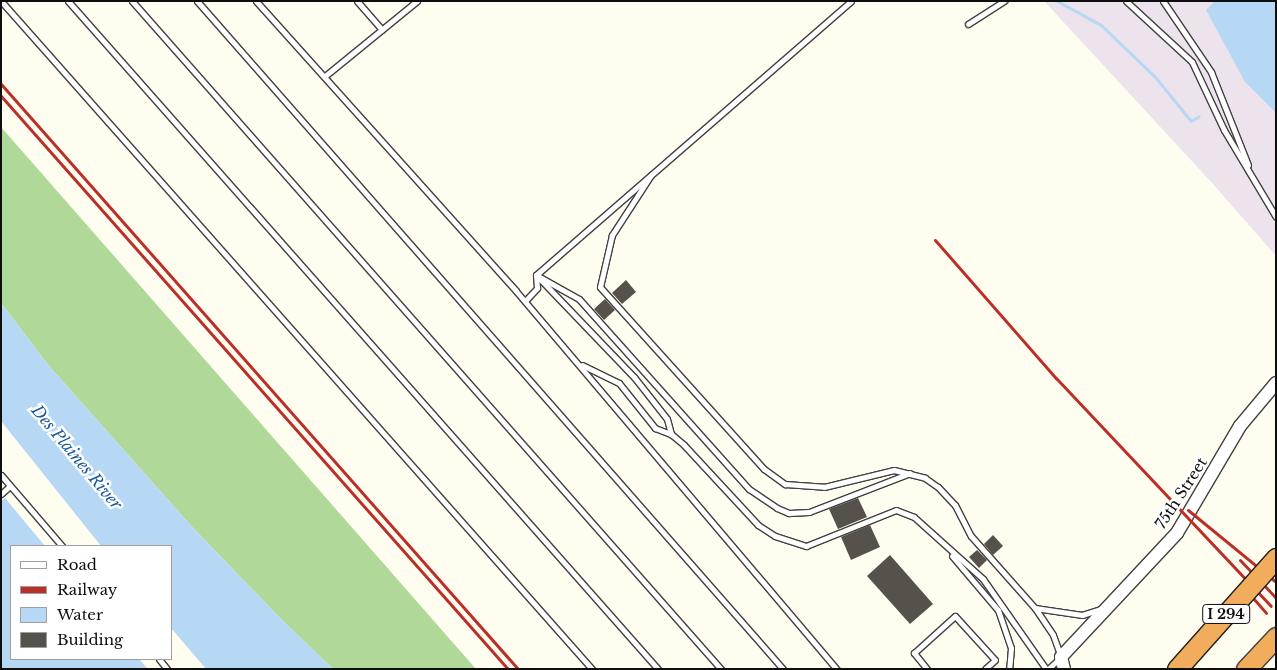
<!DOCTYPE html>
<style>
body{margin:0}
#map{position:relative;width:1277px;height:670px;overflow:hidden;background:#fffdf0;font-family:"Libre Baskerville",serif}
div>[style]{position:absolute}
[style*='--x']{left:calc(var(--x)*1px);top:calc(var(--y)*1px);width:calc(var(--w)*1px);rotate:calc(var(--a)*1deg)}
.industrial>*{inset:0;background:#ede3ed}
.forest>*{inset:0;background:#b0d999}
.water>*{inset:0;background:#b6d8f5}
.stream>*{height:3px;margin:-1.5px;padding:0 1.5px;transform-origin:1.5px;border-radius:1.5px;background:#b6d8f5}
.building>*{inset:0;background:#57514b}
.roads{filter:drop-shadow(1px 0 #414141) drop-shadow(-1px 0 #414141) drop-shadow(0 1px #414141) drop-shadow(0 -1px #414141)}
.service>*{height:5px;margin:-2.5px;padding:0 2.5px;transform-origin:2.5px;border-radius:2.5px;background:#fff}
.tertiary>*{height:12px;margin:-6px;padding:0 6px;transform-origin:6px;border-radius:6px;background:#fff}
.motorway>*{height:19px;margin:-9.5px;padding:0 9.5px;transform-origin:9.5px;border-radius:9.5px;background:#f1ad5b}
.rail>*{height:3px;margin:-1.5px;padding:0 1.5px;transform-origin:1.5px;border-radius:1.5px;background:#bc2f28}
.bridges{filter:drop-shadow(1px 0 #1f1f1f) drop-shadow(-1px 0 #1f1f1f) drop-shadow(0 1px #1f1f1f) drop-shadow(0 -1px #1f1f1f)}
.motorway-bridge>*{height:19px;margin:-9.5px;padding:0 9.5px;transform-origin:9.5px;border-radius:9.5px;background:#f1ad5b}
span{translate:-50% -50%;white-space:nowrap;text-align:center;line-height:1.15;-webkit-text-stroke:5px #fff;paint-order:stroke}
.shield-label span{padding:1px 4px;background:#fff;border:1px solid;border-radius:4px;-webkit-text-stroke-width:0}
.shield-label{font-size:14px;color:#0e0e0e;font-weight:700}
.street-label{font-size:15px;color:#0e0e0e}
.water-label{font-size:16px;color:#19589e;font-style:italic}
.frame{position:absolute;inset:0;border:2px solid #0e0e0e;pointer-events:none}
.legend{position:absolute;left:10px;top:545px;width:162px;height:115px;box-sizing:border-box;background:#fff;border:1px solid #9f9f9f;margin:0;padding:6px 9px;list-style:none;font-size:15px;color:#0e0e0e}
.legend li{display:flex;align-items:center;gap:10px;height:25px}
.legend b{width:25px;border:1px solid #9f9f9f}
</style>
<div id="map">
<div class="industrial">
<i style="clip-path:polygon(1044px 1px,1276px 1px,1276px 256px,1213px 184px)"></i>
</div>
<div class="forest">
<i style="clip-path:polygon(1px 127px,476px 669px,333px 669px,281px 619px,194px 529px,49px 366px,1px 303px)"></i>
</div>
<div class="water">
<i style="clip-path:polygon(1215px 1px,1276px 1px,1276px 113px,1245px 82px,1206px 10px)"></i>
<i style="clip-path:polygon(1px 303px,49px 366px,194px 529px,281px 619px,333px 669px,206px 669px,171px 628px,171px 546px,101px 546px,1px 421px)"></i>
<i style="clip-path:polygon(5px 498px,45px 546px,11px 546px,11px 659px,139px 659px,148px 669px,1px 669px,1px 501px)"></i>
</div>
<div class="stream">
<i style="--x:1057;--y:1;--w:50;--a:28.6"></i>
<i style="--x:1101;--y:25;--w:76;--a:43.9"></i>
<i style="--x:1156;--y:78;--w:55;--a:50.9"></i>
<i style="--x:1191;--y:121;--w:9;--a:-32"></i>
</div>
<div class="building">
<i style="clip-path:polygon(626px 280px,636px 292px,622px 304px,612px 293px)"></i>
<i style="clip-path:polygon(605px 299px,615px 310px,604px 320px,594px 309px)"></i>
<i style="clip-path:polygon(858px 498px,867px 517px,838px 529px,829px 509px)"></i>
<i style="clip-path:polygon(870px 525px,880px 547px,851px 560px,841px 537px)"></i>
<i style="clip-path:polygon(993px 535px,1003px 546px,993px 555px,984px 544px)"></i>
<i style="clip-path:polygon(977px 550px,987px 560px,979px 568px,969px 557px)"></i>
<i style="clip-path:polygon(890px 555px,933px 604px,910px 624px,867px 576px)"></i>
</div>
<div class="roads">
<div class="service">
<i style="--x:1;--y:1;--w:892;--a:48.5"></i>
<i style="--x:68;--y:1;--w:891;--a:48.55"></i>
<i style="--x:132;--y:1;--w:891;--a:48.6"></i>
<i style="--x:197;--y:1;--w:889;--a:48.74"></i>
<i style="--x:256;--y:1;--w:389;--a:48.1"></i>
<i style="--x:516;--y:291;--w:496;--a:49.7"></i>
<i style="--x:357;--y:1;--w:38;--a:49"></i>
<i style="--x:1126;--y:1;--w:90;--a:42.7"></i>
<i style="--x:1192;--y:62;--w:75;--a:64.8"></i>
<i style="--x:1224;--y:130;--w:101;--a:59.1"></i>
<i style="--x:1163;--y:1;--w:86;--a:55.9"></i>
<i style="--x:1211;--y:72;--w:100;--a:68.3"></i>
<i style="--x:968;--y:24;--w:43;--a:-32.6"></i>
<i style="--x:325;--y:76;--w:119;--a:-39.2"></i>
<i style="--x:651;--y:175;--w:72;--a:123"></i>
<i style="--x:612;--y:235;--w:53;--a:103"></i>
<i style="--x:600;--y:287;--w:245;--a:48"></i>
<i style="--x:764;--y:469;--w:26;--a:36"></i>
<i style="--x:785;--y:484;--w:39;--a:4"></i>
<i style="--x:824;--y:487;--w:72;--a:-13.7"></i>
<i style="--x:894;--y:470;--w:32;--a:14"></i>
<i style="--x:925;--y:478;--w:16;--a:35"></i>
<i style="--x:938;--y:487;--w:25;--a:47"></i>
<i style="--x:955;--y:505;--w:35;--a:63"></i>
<i style="--x:971;--y:536;--w:96;--a:48.4"></i>
<i style="--x:1035;--y:608;--w:32;--a:56"></i>
<i style="--x:1053;--y:635;--w:23;--a:70"></i>
<i style="--x:1061;--y:657;--w:18;--a:137"></i>
<i style="--x:536;--y:275;--w:49;--a:29.2"></i>
<i style="--x:579;--y:299;--w:255;--a:48.2"></i>
<i style="--x:749;--y:489;--w:34;--a:34"></i>
<i style="--x:777;--y:508;--w:13;--a:23"></i>
<i style="--x:789;--y:513;--w:20;--a:-3"></i>
<i style="--x:809;--y:512;--w:108;--a:-21.1"></i>
<i style="--x:540;--y:279;--w:136;--a:46.2"></i>
<i style="--x:634;--y:377;--w:53;--a:51.8"></i>
<i style="--x:667;--y:419;--w:16;--a:75"></i>
<i style="--x:525;--y:301;--w:18;--a:-47"></i>
<i style="--x:537;--y:288;--w:13;--a:-94"></i>
<i style="--x:536;--y:275;--w:417;--a:-41"></i>
<i style="--x:582;--y:365;--w:41;--a:25.9"></i>
<i style="--x:619;--y:383;--w:58;--a:51.3"></i>
<i style="--x:655;--y:428;--w:17;--a:21"></i>
<i style="--x:671;--y:434;--w:17;--a:40"></i>
<i style="--x:684;--y:445;--w:109;--a:47.2"></i>
<i style="--x:758;--y:525;--w:20;--a:33"></i>
<i style="--x:775;--y:536;--w:33;--a:18"></i>
<i style="--x:806;--y:546;--w:97;--a:-21.8"></i>
<i style="--x:896;--y:510;--w:19;--a:21"></i>
<i style="--x:914;--y:517;--w:93;--a:41.9"></i>
<i style="--x:983;--y:579;--w:110;--a:55"></i>
<i style="--x:1;--y:475;--w:94;--a:49.3"></i>
<i style="--x:1;--y:494;--w:12;--a:-42"></i>
<i style="--x:952;--y:556;--w:71;--a:49.6"></i>
<i style="--x:998;--y:610;--w:40;--a:71.1"></i>
<i style="--x:1011;--y:648;--w:21;--a:95"></i>
<i style="--x:1035;--y:608;--w:48;--a:8.5"></i>
<i style="--x:1082;--y:615;--w:20;--a:-18"></i>
<i style="--x:159;--y:659;--w:13;--a:51"></i>
<i style="--x:927;--y:669;--w:21;--a:-129"></i>
<i style="--x:914;--y:653;--w:55;--a:-42.1"></i>
<i style="--x:955;--y:616;--w:59;--a:47.7"></i>
<i style="--x:995;--y:660;--w:13;--a:138"></i>
</div>
<div class="tertiary">
<i style="--x:1064;--y:669;--w:12;--a:-104"></i>
<i style="--x:1061;--y:657;--w:170;--a:-46.9"></i>
<i style="--x:1177;--y:533;--w:124;--a:-59.5"></i>
<i style="--x:1240;--y:426;--w:56;--a:-50.1"></i>
</div>
<div class="motorway">
<i style="--x:1246;--y:669;--w:44;--a:-46.8"></i>
</div>
</div>
<div class="rail">
<i style="--x:1;--y:84;--w:781;--a:48.53"></i>
<i style="--x:1;--y:96;--w:765;--a:48.5"></i>
<i style="--x:935;--y:240;--w:184;--a:48.8"></i>
<i style="--x:1056;--y:378;--w:313;--a:46.7"></i>
<i style="--x:1188;--y:510;--w:114;--a:39.3"></i>
<i style="--x:1240;--y:560;--w:52;--a:46.5"></i>
<i style="--x:1247;--y:591;--w:29;--a:49"></i>
</div>
<div class="bridges">
<div class="motorway-bridge">
<i style="--x:1177;--y:669;--w:149;--a:-48.3"></i>
</div>
</div>
<div class="shield-label">
<span style="left:1226px;top:614px">I 294</span>
</div>
<div class="street-label">
<span style="left:1181px;top:493px;rotate:-57deg">75th Street</span>
</div>
<div class="water-label">
<span style="left:77px;top:457px;rotate:50deg">Des Plaines River</span>
</div>
<div class="frame"></div>
<ul class="legend">
<li><b style="height:6px;background:#fff"></b>Road</li>
<li><b style="height:6px;background:#bc2f28"></b>Railway</li>
<li><b style="height:14px;background:#b6d8f5"></b>Water</li>
<li><b style="height:14px;background:#57514b"></b>Building</li>
</ul>
</div>
